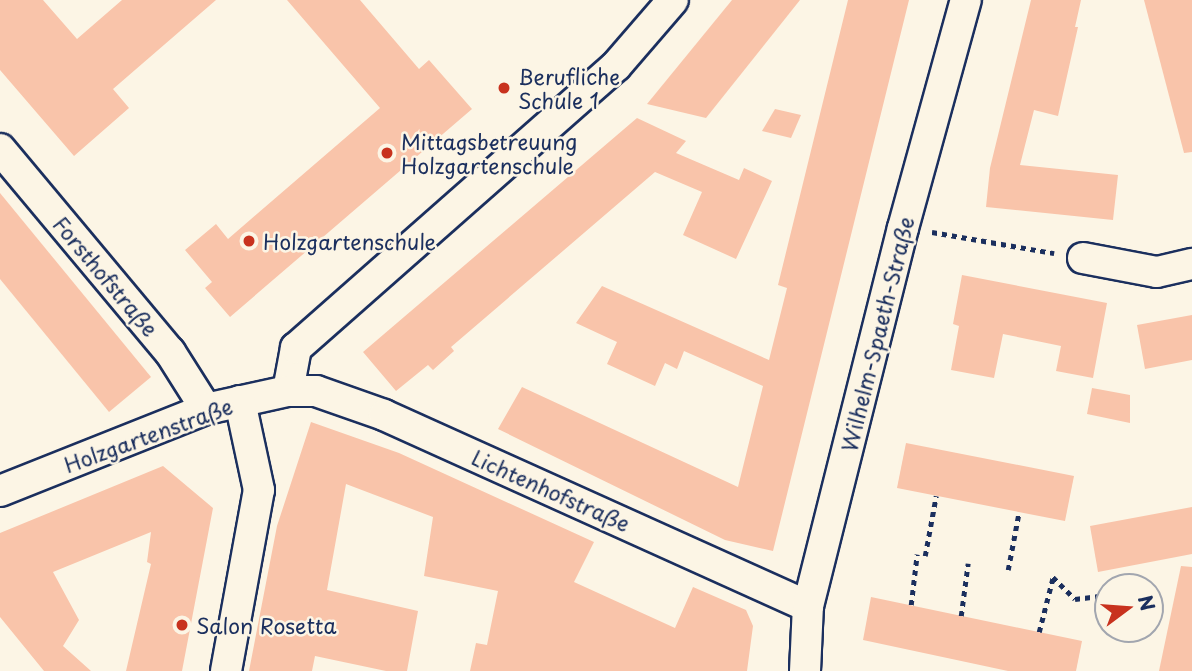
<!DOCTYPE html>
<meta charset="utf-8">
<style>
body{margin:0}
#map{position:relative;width:1192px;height:671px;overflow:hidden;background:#fcf5e5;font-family:"Playpen Sans",sans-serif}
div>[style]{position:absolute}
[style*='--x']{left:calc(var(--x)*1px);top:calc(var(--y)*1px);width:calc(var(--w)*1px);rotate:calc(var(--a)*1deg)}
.building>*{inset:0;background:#f9c4aa}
.path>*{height:4.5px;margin-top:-2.25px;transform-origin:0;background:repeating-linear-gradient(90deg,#1b2f5e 0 5px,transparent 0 10px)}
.roads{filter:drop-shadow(2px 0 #1b2f5e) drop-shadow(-2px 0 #1b2f5e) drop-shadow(0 2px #1b2f5e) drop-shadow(0 -2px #1b2f5e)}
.minor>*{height:30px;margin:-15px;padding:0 15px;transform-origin:15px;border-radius:15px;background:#fcf5e5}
.dots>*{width:19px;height:19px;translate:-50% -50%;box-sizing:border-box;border:4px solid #fcf5e5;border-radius:50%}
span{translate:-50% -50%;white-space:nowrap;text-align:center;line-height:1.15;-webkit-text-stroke:5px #fcf5e5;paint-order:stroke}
.poi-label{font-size:21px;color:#1b2f5e}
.left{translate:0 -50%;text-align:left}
.street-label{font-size:21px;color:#1b2f5e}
.north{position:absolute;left:1094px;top:573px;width:70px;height:70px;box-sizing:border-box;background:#fcf5e5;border:2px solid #a2a6af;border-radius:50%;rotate:74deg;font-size:19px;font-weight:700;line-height:28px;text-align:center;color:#1b2f5e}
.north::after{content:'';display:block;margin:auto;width:24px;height:32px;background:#c8321e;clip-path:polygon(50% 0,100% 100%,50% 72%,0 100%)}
</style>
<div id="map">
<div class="building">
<i style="clip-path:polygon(0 0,43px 0,77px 39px,122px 0,216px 0,113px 89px,129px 108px,74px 156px,0 70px)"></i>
<i style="clip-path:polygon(287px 0,360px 0,419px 69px,429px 60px,472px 109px,230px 317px,205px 288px,212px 282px,185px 250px,216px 224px,228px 239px,380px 108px)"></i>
<i style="clip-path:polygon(732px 0,800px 0,706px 118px,647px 104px)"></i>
<i style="clip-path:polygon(848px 0,909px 0,773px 551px,725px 540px,498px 429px,522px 387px,738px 487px,763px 386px,684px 351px,677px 369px,665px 363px,655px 386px,607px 364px,617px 342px,576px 323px,602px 286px,769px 360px,787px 288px,778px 285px)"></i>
<i style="clip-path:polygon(1031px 0,1081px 0,1075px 27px,1078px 27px,1058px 116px,1034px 110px,1020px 165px,1118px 175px,1113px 220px,986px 207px,990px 168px)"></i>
<i style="clip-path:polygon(1144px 0,1192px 0,1192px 152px,1184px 153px)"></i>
<i style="clip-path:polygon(775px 109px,801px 115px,791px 138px,762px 131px)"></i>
<i style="clip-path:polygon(637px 118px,686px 141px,676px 153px,739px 180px,744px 168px,772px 181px,736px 259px,683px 235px,702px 192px,655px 172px,451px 347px,454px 351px,433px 370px,428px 365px,396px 391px,363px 352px)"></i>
<i style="clip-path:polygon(0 193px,151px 377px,109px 412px,0 279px)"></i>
<i style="clip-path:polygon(962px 275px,1107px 303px,1093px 378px,1056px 371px,1061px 346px,1003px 334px,994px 378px,951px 370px,959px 326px,953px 324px)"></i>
<i style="clip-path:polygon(1192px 315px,1192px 360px,1145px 369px,1137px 325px)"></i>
<i style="clip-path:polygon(1092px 388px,1130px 395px,1130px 423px,1087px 414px)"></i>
<i style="clip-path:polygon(311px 422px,399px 453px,594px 542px,574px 582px,675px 628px,693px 587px,746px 610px,753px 626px,747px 671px,470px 671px,476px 643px,487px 645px,498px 591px,424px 576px,433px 517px,346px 484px,327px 590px,418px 611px,407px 671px,386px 671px,315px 656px,312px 671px,249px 671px,277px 526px)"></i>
<i style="clip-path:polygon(906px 443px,1074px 476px,1065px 521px,897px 488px)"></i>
<i style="clip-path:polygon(163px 466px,213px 508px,182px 671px,126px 671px,151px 564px,147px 562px,151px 532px,53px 572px,79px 620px,63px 646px,91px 671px,44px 671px,0 617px,0 533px)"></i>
<i style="clip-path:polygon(1192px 507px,1192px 554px,1098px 572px,1090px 526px)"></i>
<i style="clip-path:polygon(1181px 566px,1192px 567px,1192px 671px,1159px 671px)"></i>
<i style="clip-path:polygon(871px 597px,1082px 641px,1076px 671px,1008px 671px,863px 640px)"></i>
</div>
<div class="path">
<i style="--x:932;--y:232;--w:124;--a:9.8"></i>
<i style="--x:925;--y:556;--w:61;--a:-79.6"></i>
<i style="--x:1008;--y:570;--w:59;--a:-79.3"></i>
<i style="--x:911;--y:605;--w:51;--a:-83.3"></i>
<i style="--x:961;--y:616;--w:53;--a:-82.5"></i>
<i style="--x:1039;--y:632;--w:57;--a:-75.7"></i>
<i style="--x:1053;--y:577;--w:31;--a:45"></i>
<i style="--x:1075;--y:599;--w:33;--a:-7"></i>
</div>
<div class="roads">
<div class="minor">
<i style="--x:0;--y:149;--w:265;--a:50.1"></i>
<i style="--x:170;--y:352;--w:67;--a:57.7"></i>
<i style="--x:1083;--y:258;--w:75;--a:10.7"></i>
<i style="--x:1157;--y:272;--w:36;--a:-13"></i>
<i style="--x:288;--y:391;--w:44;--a:-79.5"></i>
<i style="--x:296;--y:348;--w:427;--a:-41.4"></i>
<i style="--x:616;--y:66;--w:87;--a:-49.2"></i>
<i style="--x:0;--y:491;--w:222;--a:-21.7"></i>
<i style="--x:206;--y:409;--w:84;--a:-12.4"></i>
<i style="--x:288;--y:391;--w:28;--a:0"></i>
<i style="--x:316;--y:391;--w:72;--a:19.4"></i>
<i style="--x:384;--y:415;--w:465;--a:24.3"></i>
<i style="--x:226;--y:671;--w:184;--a:-79.7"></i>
<i style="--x:259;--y:490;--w:91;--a:-102.1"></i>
<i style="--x:805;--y:671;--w:65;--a:-87.4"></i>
<i style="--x:808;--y:606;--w:390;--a:-75.9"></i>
<i style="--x:903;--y:228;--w:237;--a:-74.6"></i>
</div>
</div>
<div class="dots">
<i style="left:504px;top:88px;background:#c8321e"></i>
<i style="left:387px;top:153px;background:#c8321e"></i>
<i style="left:249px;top:241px;background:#c8321e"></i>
<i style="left:182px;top:625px;background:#c8321e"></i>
</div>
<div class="poi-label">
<span class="left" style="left:518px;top:88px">Berufliche<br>Schule 1</span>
<span class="left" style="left:401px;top:153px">Mittagsbetreuung<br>Holzgartenschule</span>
<span class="left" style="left:263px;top:241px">Holzgartenschule</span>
<span class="left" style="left:196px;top:625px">Salon Rosetta</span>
</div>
<div class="street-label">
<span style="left:106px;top:276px;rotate:50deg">Forsthofstraße</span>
<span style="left:877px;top:334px;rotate:-76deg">Wilhelm-Spaeth-Straße</span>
<span style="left:148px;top:435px;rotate:-20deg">Holzgartenstraße</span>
<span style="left:551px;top:490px;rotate:24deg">Lichtenhofstraße</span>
</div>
<div class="north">N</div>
</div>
